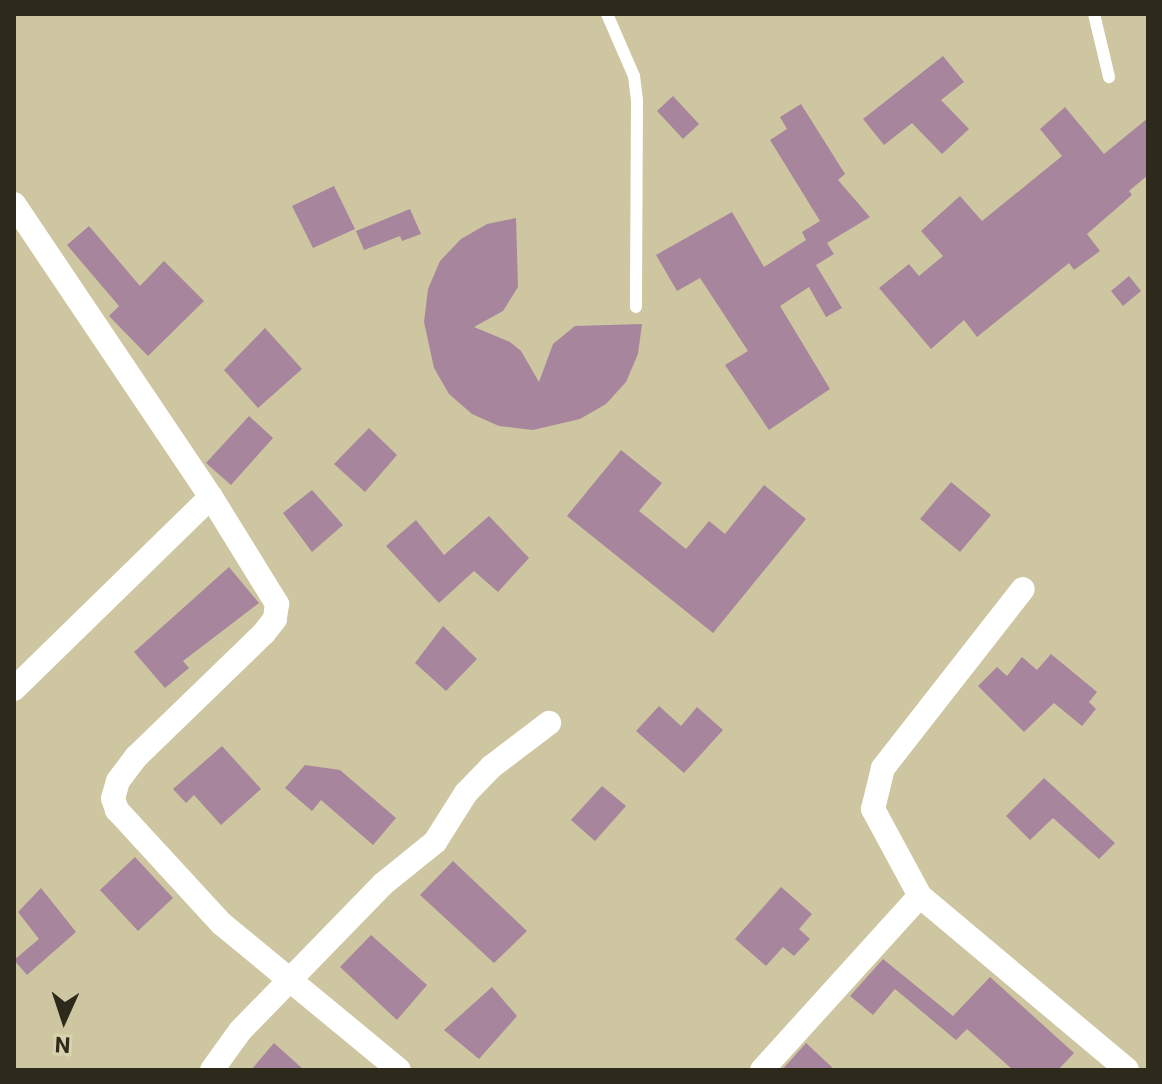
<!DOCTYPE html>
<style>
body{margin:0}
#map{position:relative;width:1162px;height:1084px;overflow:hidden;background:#cdc6a0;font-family:Roboto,sans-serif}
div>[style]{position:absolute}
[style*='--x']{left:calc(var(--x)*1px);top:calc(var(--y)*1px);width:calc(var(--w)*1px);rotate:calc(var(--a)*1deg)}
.building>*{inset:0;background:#a7869d}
.service>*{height:12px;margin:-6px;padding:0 6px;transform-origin:6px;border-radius:6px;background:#fff}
.minor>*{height:24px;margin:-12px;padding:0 12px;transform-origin:12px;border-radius:12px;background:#fff}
span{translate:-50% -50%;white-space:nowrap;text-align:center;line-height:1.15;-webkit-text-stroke:8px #dad2ac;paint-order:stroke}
.frame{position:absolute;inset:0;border:16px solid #2d2a1b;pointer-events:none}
.north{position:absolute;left:24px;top:980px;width:80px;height:80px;-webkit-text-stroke:6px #dad2ac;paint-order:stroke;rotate:183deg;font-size:22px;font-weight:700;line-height:32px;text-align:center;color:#2d2a1b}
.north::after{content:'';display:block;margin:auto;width:28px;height:36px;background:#2d2a1b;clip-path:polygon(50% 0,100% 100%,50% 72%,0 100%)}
</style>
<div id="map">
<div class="building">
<i style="clip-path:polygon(943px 56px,964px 82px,941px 100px,969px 129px,942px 154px,912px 123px,884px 145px,863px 119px)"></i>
<i style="clip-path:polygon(673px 96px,699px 124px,683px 139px,657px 111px)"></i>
<i style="clip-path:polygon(801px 104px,845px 174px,838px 180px,870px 217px,827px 243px,834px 254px,816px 265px,842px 308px,826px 317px,809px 287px,780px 306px,830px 389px,769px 430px,725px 365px,748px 351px,700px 278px,677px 291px,656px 255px,732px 212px,764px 267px,806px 240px,802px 232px,820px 221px,770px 140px,787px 129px,780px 117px)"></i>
<i style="clip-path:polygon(1065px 107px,1104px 154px,1148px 118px,1148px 175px,1129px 191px,1132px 195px,1087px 234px,1100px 251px,1074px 270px,1069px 263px,977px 337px,964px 320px,931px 349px,879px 288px,909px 264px,919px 276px,943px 256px,921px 231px,960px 196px,982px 221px,1062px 156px,1040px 129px)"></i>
<i style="clip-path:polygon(334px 186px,355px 229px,313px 248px,292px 206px)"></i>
<i style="clip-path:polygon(410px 209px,421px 234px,402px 241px,400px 236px,364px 250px,356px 231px)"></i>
<i style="clip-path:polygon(516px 218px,518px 287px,503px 311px,474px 327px,510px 342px,521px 351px,539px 382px,553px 344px,575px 326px,642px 324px,638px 354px,626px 382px,606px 404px,580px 419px,533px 430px,499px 426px,472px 414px,449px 394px,434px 368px,424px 322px,428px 289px,440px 261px,461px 239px,487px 224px)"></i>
<i style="clip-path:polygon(89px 226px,140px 286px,164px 261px,204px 301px,148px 356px,109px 316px,119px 306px,67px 245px)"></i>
<i style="clip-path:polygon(1129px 276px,1141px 291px,1123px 306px,1111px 291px)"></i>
<i style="clip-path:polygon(265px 328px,302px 369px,258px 408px,224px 370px)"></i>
<i style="clip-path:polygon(249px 416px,273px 438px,231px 485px,206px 463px)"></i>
<i style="clip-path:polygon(369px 428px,397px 455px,365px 492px,334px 464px)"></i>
<i style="clip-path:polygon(621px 450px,662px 483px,639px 511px,686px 549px,709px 521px,725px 534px,764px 485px,806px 519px,713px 633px,567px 516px)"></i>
<i style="clip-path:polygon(951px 482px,991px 515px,960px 552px,920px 519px)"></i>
<i style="clip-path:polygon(312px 490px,343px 525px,312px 552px,283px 513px)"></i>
<i style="clip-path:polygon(489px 516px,529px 558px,498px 592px,474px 571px,439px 603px,386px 546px,416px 520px,444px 555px)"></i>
<i style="clip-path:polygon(229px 567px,259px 603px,183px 661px,189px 668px,165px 688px,134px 652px)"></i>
<i style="clip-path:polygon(443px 626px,477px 659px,446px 691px,415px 663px)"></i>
<i style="clip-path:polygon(1051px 654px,1097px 692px,1089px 702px,1096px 709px,1082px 726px,1054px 703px,1024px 732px,978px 686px,997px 667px,1007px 676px,1022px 657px,1037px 670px)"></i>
<i style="clip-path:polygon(659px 706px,681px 726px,697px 707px,723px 730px,684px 773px,636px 731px)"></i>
<i style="clip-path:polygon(222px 746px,261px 789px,221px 825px,194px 795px,186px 803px,173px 789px)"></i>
<i style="clip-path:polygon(305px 765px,340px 770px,396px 818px,373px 845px,321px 800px,312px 811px,285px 788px)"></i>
<i style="clip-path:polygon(1044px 778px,1115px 843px,1099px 859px,1053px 818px,1030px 840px,1006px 816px)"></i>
<i style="clip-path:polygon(602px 786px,626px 806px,595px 841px,571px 820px)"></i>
<i style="clip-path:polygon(135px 857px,173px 898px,138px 931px,100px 890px)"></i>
<i style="clip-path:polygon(453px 861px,527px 931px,494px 963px,420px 895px)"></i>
<i style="clip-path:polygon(781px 887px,812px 914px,799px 929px,810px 939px,794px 956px,783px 947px,766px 966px,735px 939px)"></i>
<i style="clip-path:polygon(41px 888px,76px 932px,27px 975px,14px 960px,39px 939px,18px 912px)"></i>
<i style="clip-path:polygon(371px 935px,427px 985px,397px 1020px,340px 967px)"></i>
<i style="clip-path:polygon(883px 959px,953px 1016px,990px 977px,1074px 1053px,1058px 1070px,1013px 1070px,967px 1029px,956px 1040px,895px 989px,873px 1015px,850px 996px)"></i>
<i style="clip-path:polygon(492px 987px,517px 1016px,479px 1059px,444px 1030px)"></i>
<i style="clip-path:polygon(274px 1043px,304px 1070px,251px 1070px)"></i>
<i style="clip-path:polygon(806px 1043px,835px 1070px,782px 1070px)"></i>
</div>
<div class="service">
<i style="--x:607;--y:14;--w:68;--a:66.5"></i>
<i style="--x:634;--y:76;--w:25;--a:83"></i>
<i style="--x:637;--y:101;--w:206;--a:90.3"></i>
<i style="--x:1094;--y:14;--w:65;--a:76.6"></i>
</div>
<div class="minor">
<i style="--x:14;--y:204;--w:353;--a:56.1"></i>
<i style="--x:211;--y:497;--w:126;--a:58.3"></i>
<i style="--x:277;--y:604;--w:15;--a:98"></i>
<i style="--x:275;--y:619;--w:18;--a:128"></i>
<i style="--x:264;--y:633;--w:178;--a:135.9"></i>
<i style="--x:136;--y:757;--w:30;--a:127"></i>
<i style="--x:118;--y:781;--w:18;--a:106"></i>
<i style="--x:113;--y:798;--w:13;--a:72"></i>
<i style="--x:117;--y:810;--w:155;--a:47.4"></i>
<i style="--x:222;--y:924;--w:229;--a:39.5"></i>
<i style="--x:14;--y:689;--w:275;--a:-44.3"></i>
<i style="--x:920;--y:896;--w:99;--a:-118.4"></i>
<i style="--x:873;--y:809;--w:42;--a:-76.3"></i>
<i style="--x:883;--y:768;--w:227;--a:-52"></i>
<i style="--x:212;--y:1070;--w:48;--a:-54.3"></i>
<i style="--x:240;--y:1031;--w:205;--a:-45.8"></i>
<i style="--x:383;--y:884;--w:67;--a:-38.9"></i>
<i style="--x:435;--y:842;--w:58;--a:-57.7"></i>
<i style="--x:466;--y:793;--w:36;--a:-46"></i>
<i style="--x:491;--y:767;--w:73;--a:-37.2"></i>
<i style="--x:762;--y:1070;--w:235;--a:-47.8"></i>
<i style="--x:920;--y:896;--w:270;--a:40"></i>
</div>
<div class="frame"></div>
<div class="north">N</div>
</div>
